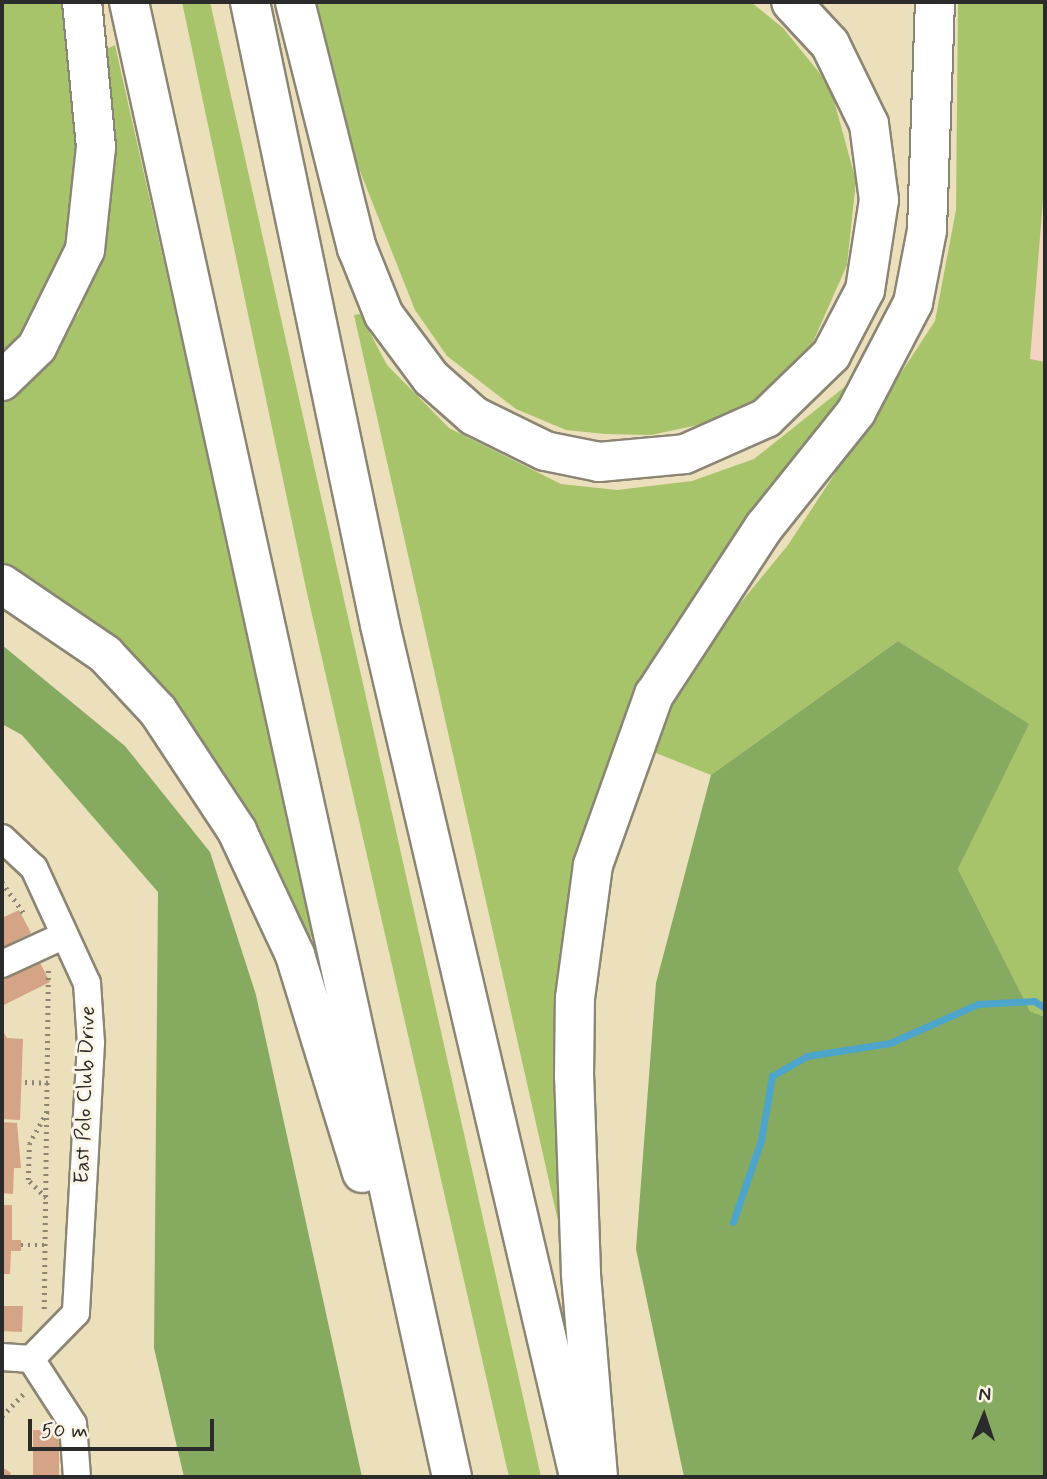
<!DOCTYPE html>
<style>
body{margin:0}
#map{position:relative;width:1047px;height:1479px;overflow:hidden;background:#ebdfbc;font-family:Mynerve,sans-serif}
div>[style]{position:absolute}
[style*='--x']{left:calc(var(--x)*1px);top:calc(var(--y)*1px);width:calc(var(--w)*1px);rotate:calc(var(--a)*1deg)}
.built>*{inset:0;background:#f4d3c0}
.green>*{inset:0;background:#a8c46b}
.forest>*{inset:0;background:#86aa5f}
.stream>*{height:7px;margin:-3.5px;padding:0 3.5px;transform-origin:3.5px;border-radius:3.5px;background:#4ea5cb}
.building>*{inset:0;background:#d5a386}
.path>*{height:4.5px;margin-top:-2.25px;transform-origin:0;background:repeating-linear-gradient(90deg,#8b8574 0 2px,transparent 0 7px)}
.roads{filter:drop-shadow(2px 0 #8b8574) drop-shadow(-2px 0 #8b8574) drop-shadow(0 2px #8b8574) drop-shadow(0 -2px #8b8574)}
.street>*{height:26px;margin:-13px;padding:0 13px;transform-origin:13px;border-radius:13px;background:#fff}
.highway>*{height:38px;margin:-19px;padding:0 19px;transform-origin:19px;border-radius:19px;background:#fff}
span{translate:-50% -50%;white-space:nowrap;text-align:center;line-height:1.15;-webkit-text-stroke:6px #fcf5e5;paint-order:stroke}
.street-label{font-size:21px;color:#2b2b2b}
.frame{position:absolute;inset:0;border:4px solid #2b2b2b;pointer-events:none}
.north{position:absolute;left:949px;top:1381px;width:70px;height:70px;-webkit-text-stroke:5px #fcf5e5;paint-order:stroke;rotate:2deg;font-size:19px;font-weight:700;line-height:28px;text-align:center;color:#2b2b2b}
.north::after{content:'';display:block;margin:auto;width:24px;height:32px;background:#2b2b2b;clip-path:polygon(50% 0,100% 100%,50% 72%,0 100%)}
.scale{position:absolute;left:28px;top:1419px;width:186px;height:32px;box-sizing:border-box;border:4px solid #2b2b2b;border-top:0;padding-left:9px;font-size:21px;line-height:24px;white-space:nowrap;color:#2b2b2b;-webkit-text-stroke:5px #fcf5e5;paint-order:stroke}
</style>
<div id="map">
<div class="built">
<i style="clip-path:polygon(1045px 169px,1045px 362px,1030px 360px)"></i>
</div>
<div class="green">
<i style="clip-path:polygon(2px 2px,71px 2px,86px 166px,52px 295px,2px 362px)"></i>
<i style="clip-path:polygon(182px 2px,210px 2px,541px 1477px,509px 1477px,307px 593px)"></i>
<i style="clip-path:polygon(317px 2px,751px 2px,783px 28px,830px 86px,856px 181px,847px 265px,812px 344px,754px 402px,712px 422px,651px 435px,605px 434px,566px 430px,516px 409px,447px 356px,415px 310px,354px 156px)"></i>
<i style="clip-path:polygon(958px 2px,1045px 2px,1045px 176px,1030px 359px,1045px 362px,1045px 1017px,1030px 1011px,958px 869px,1028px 724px,898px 641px,711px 775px,651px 751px,685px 671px,788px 545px,935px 321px,956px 210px)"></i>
<i style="clip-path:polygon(115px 45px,304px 884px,317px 936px,303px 939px,211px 759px,2px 571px,2px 402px,48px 357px,79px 313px,97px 259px,111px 186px,107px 49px)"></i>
<i style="clip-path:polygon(360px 314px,387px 365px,449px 428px,561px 484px,617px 490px,692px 481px,754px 459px,847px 385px,848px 390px,589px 838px,567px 1261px,354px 315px)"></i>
</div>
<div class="forest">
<i style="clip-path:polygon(898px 641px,1029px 724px,958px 869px,1030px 1011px,1045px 1017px,1045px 1477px,684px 1477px,636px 1249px,656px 983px,711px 775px)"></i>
<i style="clip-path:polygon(2px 645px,125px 746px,210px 852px,256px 995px,362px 1477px,184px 1477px,154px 1348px,158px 892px,22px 735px,2px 724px)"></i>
</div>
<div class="stream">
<i style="--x:733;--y:1222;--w:87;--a:-71.1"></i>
<i style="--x:761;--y:1140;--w:65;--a:-80.2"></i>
<i style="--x:772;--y:1076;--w:40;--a:-29.7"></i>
<i style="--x:807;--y:1056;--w:84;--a:-8.9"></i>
<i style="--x:890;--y:1043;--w:96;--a:-23.9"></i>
<i style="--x:978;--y:1004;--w:56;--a:-3.1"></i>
<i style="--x:1034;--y:1001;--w:13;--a:32"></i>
</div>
<div class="building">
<i style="clip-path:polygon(19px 910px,31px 933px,2px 948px,2px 918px)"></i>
<i style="clip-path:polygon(37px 957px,50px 982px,2px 1006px,2px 975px)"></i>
<i style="clip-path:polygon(2px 1030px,7px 1038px,23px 1039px,20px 1120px,2px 1119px)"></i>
<i style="clip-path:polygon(2px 1122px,17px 1123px,21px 1168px,14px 1168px,13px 1194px,2px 1193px)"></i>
<i style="clip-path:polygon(2px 1205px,12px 1205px,12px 1240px,21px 1240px,21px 1251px,11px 1251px,10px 1274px,2px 1274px)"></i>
<i style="clip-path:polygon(2px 1306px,23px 1306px,22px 1332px,2px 1331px)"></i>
<i style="clip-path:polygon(33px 1430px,59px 1430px,59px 1477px,33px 1477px)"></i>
<i style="clip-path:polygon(2px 1467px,11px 1473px,9px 1477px,2px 1477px)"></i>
</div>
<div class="path">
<i style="--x:2;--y:882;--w:38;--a:55"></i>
<i style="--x:25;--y:1082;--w:24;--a:2"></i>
<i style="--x:46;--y:1198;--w:25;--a:-135"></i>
<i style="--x:28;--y:1180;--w:36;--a:-88"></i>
<i style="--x:29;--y:1144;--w:39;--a:-61"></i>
<i style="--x:21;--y:1245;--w:25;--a:0"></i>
<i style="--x:44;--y:1309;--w:340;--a:-89.3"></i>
<i style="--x:2;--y:1416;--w:33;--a:-46"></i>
</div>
<div class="roads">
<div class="street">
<i style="--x:2;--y:838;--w:44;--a:43.2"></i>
<i style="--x:34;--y:868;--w:127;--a:65.3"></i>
<i style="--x:87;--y:983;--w:60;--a:86.2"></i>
<i style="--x:91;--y:1043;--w:270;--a:93.2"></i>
<i style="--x:76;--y:1313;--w:64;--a:134.4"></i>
<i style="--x:2;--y:964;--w:67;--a:-24.7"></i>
<i style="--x:2;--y:1357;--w:29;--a:4"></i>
<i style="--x:31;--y:1359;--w:77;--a:57.1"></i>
<i style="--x:73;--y:1424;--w:53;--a:85.7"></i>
</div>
<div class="highway">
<i style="--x:129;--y:2;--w:1510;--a:77.65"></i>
<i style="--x:250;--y:2;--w:636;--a:78.21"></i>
<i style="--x:380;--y:625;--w:870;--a:76.84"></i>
<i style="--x:295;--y:2;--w:254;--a:75.9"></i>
<i style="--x:357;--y:248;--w:72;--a:68.1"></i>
<i style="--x:384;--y:315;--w:79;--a:53.3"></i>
<i style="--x:431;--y:378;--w:57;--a:41.5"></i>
<i style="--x:474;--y:416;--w:79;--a:26.2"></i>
<i style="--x:545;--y:451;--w:55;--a:11.5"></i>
<i style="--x:599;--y:462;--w:86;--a:-5.3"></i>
<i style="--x:685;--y:454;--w:89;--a:-24"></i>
<i style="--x:766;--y:418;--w:91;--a:-44.1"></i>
<i style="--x:831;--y:355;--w:73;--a:-62.4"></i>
<i style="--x:865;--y:290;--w:91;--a:-81.2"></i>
<i style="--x:879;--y:200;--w:77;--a:-97.5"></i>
<i style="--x:869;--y:124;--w:89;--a:-116"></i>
<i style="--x:830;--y:44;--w:57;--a:-132.9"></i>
<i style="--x:2;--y:381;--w:49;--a:-44.2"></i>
<i style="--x:37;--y:347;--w:108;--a:-63.7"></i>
<i style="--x:85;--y:250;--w:104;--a:-83.9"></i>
<i style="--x:96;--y:147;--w:146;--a:-95.5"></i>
<i style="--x:2;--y:584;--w:125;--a:34.2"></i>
<i style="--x:105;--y:654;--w:78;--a:47.1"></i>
<i style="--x:158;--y:711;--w:144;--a:56.6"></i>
<i style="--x:237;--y:831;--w:137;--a:64.9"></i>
<i style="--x:295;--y:955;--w:228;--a:72.9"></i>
<i style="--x:598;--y:1477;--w:205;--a:-94.8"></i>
<i style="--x:581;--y:1273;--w:197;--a:-92"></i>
<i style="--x:574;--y:1076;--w:78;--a:-89.3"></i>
<i style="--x:575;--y:998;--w:134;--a:-82.3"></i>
<i style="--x:593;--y:865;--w:181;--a:-70.3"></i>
<i style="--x:654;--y:695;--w:201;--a:-56.8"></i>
<i style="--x:764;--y:527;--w:147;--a:-51.3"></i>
<i style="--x:856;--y:412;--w:123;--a:-62.4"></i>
<i style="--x:913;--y:303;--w:74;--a:-79.1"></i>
<i style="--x:927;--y:230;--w:228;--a:-88"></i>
</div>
</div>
<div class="street-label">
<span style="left:85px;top:1095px;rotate:-88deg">East Polo Club Drive</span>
</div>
<div class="frame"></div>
<div class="north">N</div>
<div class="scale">50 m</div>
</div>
